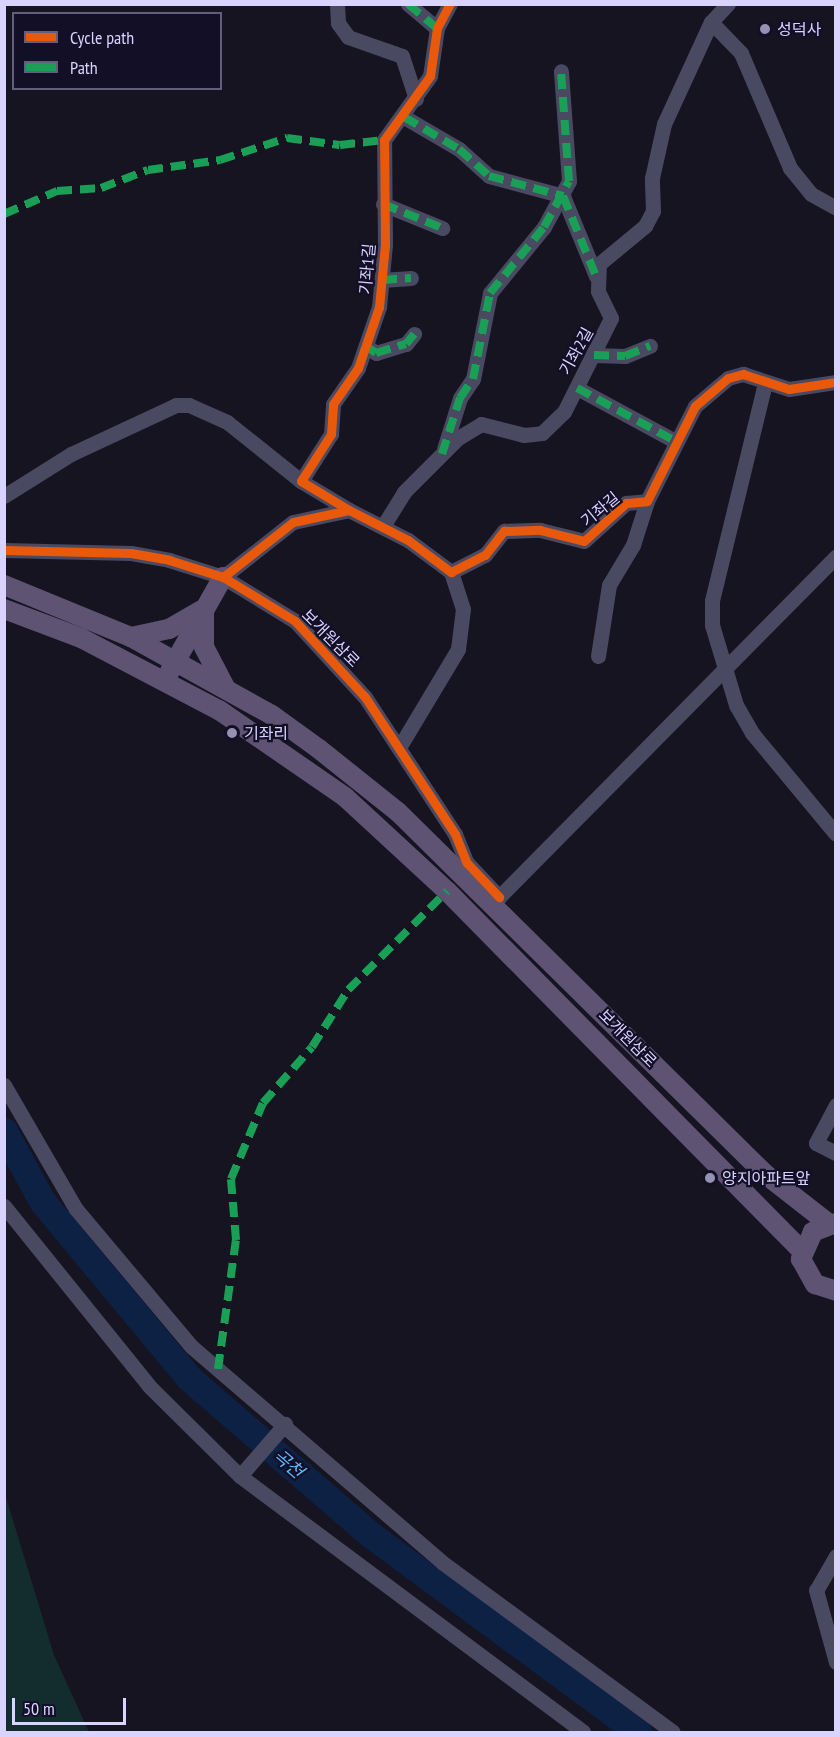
<!DOCTYPE html>
<meta charset="utf-8">
<style>
body{margin:0}
#map{position:relative;width:840px;height:1737px;overflow:hidden;background:#161421;font-family:"PT Sans Narrow","Noto Sans KR",sans-serif}
div>[style]{position:absolute}
[style*='--x']{left:calc(var(--x)*1px);top:calc(var(--y)*1px);width:calc(var(--w)*1px);rotate:calc(var(--a)*1deg)}
.green>*{inset:0;background:#132c2d}
.river>*{height:27px;margin:-13.5px;padding:0 13.5px;transform-origin:13.5px;border-radius:13.5px;background:#0d2144}
.minor>*{height:15px;margin:-7.5px;padding:0 7.5px;transform-origin:7.5px;border-radius:7.5px;background:#4a4962}
.major>*{height:20px;margin:-10px;padding:0 10px;transform-origin:10px;border-radius:10px;background:#5e5373}
.quiet>*{height:8px;margin-top:-4px;transform-origin:0;background:repeating-linear-gradient(90deg,#1a9f57 0 15px,transparent 0 23px)}
.cycleway>*{height:9px;margin:-4.5px;padding:0 4.5px;transform-origin:4.5px;border-radius:4.5px;background:#e8590c}
.dots>*{width:16px;height:16px;translate:-50% -50%;box-sizing:border-box;border:3px solid #130f26;border-radius:50%}
span{translate:-50% -50%;white-space:nowrap;text-align:center;line-height:1.15;-webkit-text-stroke:4.5px #130f26;paint-order:stroke}
.poi-label{font-size:16px;color:#d9d4ff}
.left{translate:0 -50%;text-align:left}
.street-label{font-size:16px;color:#d9d4ff}
.water-label{font-size:18px;color:#62b6ff;font-style:italic}
.frame{position:absolute;inset:0;border:6px solid #d9d4ff;pointer-events:none}
.legend{position:absolute;left:12px;top:12px;width:210px;height:78px;box-sizing:border-box;background:#130f26;border:2px solid #625e7d;margin:0;padding:8px 10px;list-style:none;font-size:18px;color:#d9d4ff}
.legend li{display:flex;align-items:center;gap:12px;height:30px}
.legend b{width:30px;border:2px solid #625e7d}
.scale{position:absolute;left:12px;top:1698px;width:114px;height:27px;box-sizing:border-box;border:3px solid #d9d4ff;border-top:0;padding-left:8px;font-size:18px;line-height:21px;white-space:nowrap;color:#d9d4ff;-webkit-text-stroke:4px #130f26;paint-order:stroke}
</style>
<div id="map">
<div class="green">
<i style="clip-path:polygon(5px 1494px,54px 1655px,89px 1732px,5px 1732px)"></i>
</div>
<div class="river">
<i style="--x:4;--y:1131;--w:80;--a:61.5"></i>
<i style="--x:42;--y:1201;--w:230;--a:50.3"></i>
<i style="--x:189;--y:1378;--w:240;--a:40.8"></i>
<i style="--x:371;--y:1535;--w:332;--a:36.4"></i>
</div>
<div class="minor">
<i style="--x:337;--y:4;--w:19;--a:87"></i>
<i style="--x:338;--y:23;--w:17;--a:54"></i>
<i style="--x:348;--y:37;--w:57;--a:19.4"></i>
<i style="--x:402;--y:56;--w:45;--a:72"></i>
<i style="--x:408;--y:4;--w:38;--a:40"></i>
<i style="--x:711;--y:22;--w:43;--a:45.9"></i>
<i style="--x:741;--y:53;--w:125;--a:66.9"></i>
<i style="--x:790;--y:168;--w:33;--a:51"></i>
<i style="--x:811;--y:194;--w:29;--a:29"></i>
<i style="--x:404;--y:117;--w:64;--a:30.2"></i>
<i style="--x:459;--y:149;--w:40;--a:42"></i>
<i style="--x:489;--y:176;--w:77;--a:15.1"></i>
<i style="--x:563;--y:196;--w:87;--a:67.6"></i>
<i style="--x:383;--y:204;--w:64;--a:22.1"></i>
<i style="--x:382;--y:280;--w:29;--a:-4"></i>
<i style="--x:366;--y:346;--w:12;--a:35"></i>
<i style="--x:376;--y:353;--w:31;--a:-17"></i>
<i style="--x:406;--y:344;--w:13;--a:-51"></i>
<i style="--x:594;--y:355;--w:31;--a:2"></i>
<i style="--x:625;--y:356;--w:27;--a:-22"></i>
<i style="--x:765;--y:383;--w:224;--a:103.7"></i>
<i style="--x:712;--y:601;--w:24;--a:90"></i>
<i style="--x:712;--y:625;--w:84;--a:73.3"></i>
<i style="--x:736;--y:705;--w:32;--a:60"></i>
<i style="--x:752;--y:733;--w:131;--a:50.3"></i>
<i style="--x:577;--y:388;--w:111;--a:28.4"></i>
<i style="--x:444;--y:449;--w:53;--a:-72.6"></i>
<i style="--x:460;--y:398;--w:23;--a:-56"></i>
<i style="--x:473;--y:379;--w:88;--a:-78.8"></i>
<i style="--x:490;--y:293;--w:85;--a:-50.7"></i>
<i style="--x:544;--y:227;--w:52;--a:-61.5"></i>
<i style="--x:569;--y:181;--w:110;--a:-94.2"></i>
<i style="--x:4;--y:496;--w:79;--a:-32.1"></i>
<i style="--x:71;--y:454;--w:116;--a:-25"></i>
<i style="--x:176;--y:405;--w:13;--a:0"></i>
<i style="--x:189;--y:405;--w:42;--a:24.1"></i>
<i style="--x:227;--y:422;--w:95;--a:38.6"></i>
<i style="--x:349;--y:510;--w:56;--a:-148.9"></i>
<i style="--x:301;--y:481;--w:56;--a:-57.4"></i>
<i style="--x:331;--y:434;--w:30;--a:-86"></i>
<i style="--x:333;--y:404;--w:44;--a:-55.2"></i>
<i style="--x:358;--y:368;--w:65;--a:-71"></i>
<i style="--x:379;--y:307;--w:62;--a:-84.5"></i>
<i style="--x:385;--y:245;--w:105;--a:-90.5"></i>
<i style="--x:384;--y:140;--w:79;--a:-54.3"></i>
<i style="--x:430;--y:76;--w:49;--a:-81.7"></i>
<i style="--x:437;--y:28;--w:27;--a:-62"></i>
<i style="--x:383;--y:526;--w:40;--a:-58"></i>
<i style="--x:404;--y:492;--w:76;--a:-45"></i>
<i style="--x:458;--y:438;--w:27;--a:-31"></i>
<i style="--x:481;--y:424;--w:44;--a:14.3"></i>
<i style="--x:524;--y:435;--w:18;--a:-6"></i>
<i style="--x:542;--y:433;--w:30;--a:-44"></i>
<i style="--x:564;--y:412;--w:105;--a:-63.4"></i>
<i style="--x:611;--y:318;--w:30;--a:-116"></i>
<i style="--x:598;--y:291;--w:27;--a:-88"></i>
<i style="--x:599;--y:264;--w:60;--a:-39.6"></i>
<i style="--x:645;--y:226;--w:17;--a:-62"></i>
<i style="--x:653;--y:211;--w:33;--a:-92"></i>
<i style="--x:652;--y:178;--w:55;--a:-77.5"></i>
<i style="--x:664;--y:124;--w:112;--a:-65.3"></i>
<i style="--x:711;--y:22;--w:25;--a:-47"></i>
<i style="--x:4;--y:550;--w:127;--a:1.4"></i>
<i style="--x:131;--y:553;--w:39;--a:10"></i>
<i style="--x:169;--y:560;--w:57;--a:17.5"></i>
<i style="--x:223;--y:577;--w:84;--a:31.4"></i>
<i style="--x:295;--y:621;--w:103;--a:47.4"></i>
<i style="--x:365;--y:697;--w:164;--a:56.7"></i>
<i style="--x:455;--y:834;--w:31;--a:68"></i>
<i style="--x:467;--y:863;--w:47;--a:46.7"></i>
<i style="--x:223;--y:577;--w:89;--a:-38.2"></i>
<i style="--x:293;--y:522;--w:57;--a:-12.1"></i>
<i style="--x:349;--y:510;--w:66;--a:27"></i>
<i style="--x:408;--y:540;--w:54;--a:36.7"></i>
<i style="--x:451;--y:572;--w:38;--a:-27"></i>
<i style="--x:485;--y:555;--w:31;--a:-52"></i>
<i style="--x:504;--y:531;--w:36;--a:-2"></i>
<i style="--x:540;--y:530;--w:45;--a:14"></i>
<i style="--x:584;--y:541;--w:57;--a:-42.1"></i>
<i style="--x:626;--y:503;--w:21;--a:-5"></i>
<i style="--x:647;--y:501;--w:106;--a:-63.2"></i>
<i style="--x:695;--y:406;--w:43;--a:-40.3"></i>
<i style="--x:728;--y:378;--w:16;--a:-15"></i>
<i style="--x:743;--y:374;--w:48;--a:18.1"></i>
<i style="--x:789;--y:389;--w:48;--a:-8.5"></i>
<i style="--x:598;--y:656;--w:72;--a:-81.2"></i>
<i style="--x:609;--y:585;--w:47;--a:-59"></i>
<i style="--x:633;--y:545;--w:46;--a:-72.3"></i>
<i style="--x:400;--y:746;--w:113;--a:-59.1"></i>
<i style="--x:458;--y:649;--w:40;--a:-82.9"></i>
<i style="--x:463;--y:609;--w:39;--a:-108"></i>
<i style="--x:492;--y:904;--w:489;--a:-45.3"></i>
<i style="--x:4;--y:1085;--w:143;--a:59.9"></i>
<i style="--x:76;--y:1209;--w:180;--a:50"></i>
<i style="--x:192;--y:1347;--w:331;--a:40.7"></i>
<i style="--x:443;--y:1563;--w:285;--a:36.3"></i>
<i style="--x:836;--y:1105;--w:43;--a:117.8"></i>
<i style="--x:816;--y:1143;--w:22;--a:27"></i>
<i style="--x:4;--y:1206;--w:231;--a:51.1"></i>
<i style="--x:149;--y:1386;--w:128;--a:44.7"></i>
<i style="--x:240;--y:1476;--w:428;--a:36.7"></i>
<i style="--x:240;--y:1476;--w:69;--a:-49.1"></i>
<i style="--x:836;--y:1556;--w:39;--a:120"></i>
<i style="--x:816;--y:1590;--w:75;--a:74.5"></i>
</div>
<div class="major">
<i style="--x:4;--y:585;--w:137;--a:22.3"></i>
<i style="--x:131;--y:637;--w:161;--a:29"></i>
<i style="--x:272;--y:715;--w:58;--a:35.9"></i>
<i style="--x:319;--y:749;--w:101;--a:38.6"></i>
<i style="--x:398;--y:812;--w:514;--a:44.61"></i>
<i style="--x:764;--y:1173;--w:83;--a:38.1"></i>
<i style="--x:4;--y:609;--w:82;--a:20.6"></i>
<i style="--x:81;--y:638;--w:156;--a:27.6"></i>
<i style="--x:219;--y:710;--w:153;--a:34.6"></i>
<i style="--x:345;--y:797;--w:139;--a:42.7"></i>
<i style="--x:447;--y:891;--w:506;--a:45.4"></i>
<i style="--x:204;--y:613;--w:34;--a:90"></i>
<i style="--x:204;--y:647;--w:47;--a:62.4"></i>
<i style="--x:131;--y:637;--w:39;--a:-12"></i>
<i style="--x:169;--y:629;--w:38;--a:-30"></i>
<i style="--x:170;--y:671;--w:108;--a:-60.6"></i>
<i style="--x:836;--y:1223;--w:25;--a:159"></i>
<i style="--x:813;--y:1232;--w:30;--a:114"></i>
<i style="--x:801;--y:1259;--w:29;--a:61"></i>
<i style="--x:815;--y:1284;--w:22;--a:18"></i>
</div>
<div class="quiet">
<i style="--x:408;--y:4;--w:38;--a:40"></i>
<i style="--x:404;--y:117;--w:64;--a:30.2"></i>
<i style="--x:459;--y:149;--w:40;--a:42"></i>
<i style="--x:489;--y:176;--w:77;--a:15.1"></i>
<i style="--x:563;--y:196;--w:87;--a:67.6"></i>
<i style="--x:383;--y:204;--w:64;--a:22.1"></i>
<i style="--x:4;--y:214;--w:58;--a:-23.5"></i>
<i style="--x:57;--y:191;--w:44;--a:-3.9"></i>
<i style="--x:101;--y:188;--w:50;--a:-21"></i>
<i style="--x:148;--y:170;--w:73;--a:-7.9"></i>
<i style="--x:220;--y:160;--w:71;--a:-18.2"></i>
<i style="--x:287;--y:138;--w:53;--a:7.5"></i>
<i style="--x:340;--y:145;--w:44;--a:-6.5"></i>
<i style="--x:382;--y:280;--w:29;--a:-4"></i>
<i style="--x:366;--y:346;--w:12;--a:35"></i>
<i style="--x:376;--y:353;--w:31;--a:-17"></i>
<i style="--x:406;--y:344;--w:13;--a:-51"></i>
<i style="--x:594;--y:355;--w:31;--a:2"></i>
<i style="--x:625;--y:356;--w:27;--a:-22"></i>
<i style="--x:577;--y:388;--w:111;--a:28.4"></i>
<i style="--x:442;--y:454;--w:59;--a:-72.2"></i>
<i style="--x:460;--y:398;--w:23;--a:-56"></i>
<i style="--x:473;--y:379;--w:88;--a:-78.8"></i>
<i style="--x:490;--y:293;--w:85;--a:-50.7"></i>
<i style="--x:544;--y:227;--w:52;--a:-61.5"></i>
<i style="--x:569;--y:181;--w:110;--a:-94.2"></i>
<i style="--x:218;--y:1369;--w:130;--a:-82.1"></i>
<i style="--x:236;--y:1240;--w:61;--a:-94.7"></i>
<i style="--x:231;--y:1179;--w:82;--a:-67.2"></i>
<i style="--x:263;--y:1103;--w:74;--a:-48.8"></i>
<i style="--x:312;--y:1047;--w:67;--a:-57.7"></i>
<i style="--x:348;--y:990;--w:140;--a:-45"></i>
</div>
<div class="cycleway">
<i style="--x:349;--y:510;--w:56;--a:-148.9"></i>
<i style="--x:301;--y:481;--w:56;--a:-57.4"></i>
<i style="--x:331;--y:434;--w:30;--a:-86"></i>
<i style="--x:333;--y:404;--w:44;--a:-55.2"></i>
<i style="--x:358;--y:368;--w:65;--a:-71"></i>
<i style="--x:379;--y:307;--w:62;--a:-84.5"></i>
<i style="--x:385;--y:245;--w:105;--a:-90.5"></i>
<i style="--x:384;--y:140;--w:79;--a:-54.3"></i>
<i style="--x:430;--y:76;--w:49;--a:-81.7"></i>
<i style="--x:437;--y:28;--w:27;--a:-62"></i>
<i style="--x:4;--y:550;--w:127;--a:1.4"></i>
<i style="--x:131;--y:553;--w:39;--a:10"></i>
<i style="--x:169;--y:560;--w:57;--a:17.5"></i>
<i style="--x:223;--y:577;--w:84;--a:31.4"></i>
<i style="--x:295;--y:621;--w:103;--a:47.4"></i>
<i style="--x:365;--y:697;--w:164;--a:56.7"></i>
<i style="--x:455;--y:834;--w:31;--a:68"></i>
<i style="--x:467;--y:863;--w:47;--a:46.7"></i>
<i style="--x:223;--y:577;--w:89;--a:-38.2"></i>
<i style="--x:293;--y:522;--w:57;--a:-12.1"></i>
<i style="--x:349;--y:510;--w:66;--a:27"></i>
<i style="--x:408;--y:540;--w:54;--a:36.7"></i>
<i style="--x:451;--y:572;--w:38;--a:-27"></i>
<i style="--x:485;--y:555;--w:31;--a:-52"></i>
<i style="--x:504;--y:531;--w:36;--a:-2"></i>
<i style="--x:540;--y:530;--w:45;--a:14"></i>
<i style="--x:584;--y:541;--w:57;--a:-42.1"></i>
<i style="--x:626;--y:503;--w:21;--a:-5"></i>
<i style="--x:647;--y:501;--w:106;--a:-63.2"></i>
<i style="--x:695;--y:406;--w:43;--a:-40.3"></i>
<i style="--x:728;--y:378;--w:16;--a:-15"></i>
<i style="--x:743;--y:374;--w:48;--a:18.1"></i>
<i style="--x:789;--y:389;--w:48;--a:-8.5"></i>
</div>
<div class="dots">
<i style="left:765px;top:29px;background:#9591b1"></i>
<i style="left:232px;top:733px;background:#9591b1"></i>
<i style="left:710px;top:1178px;background:#9591b1"></i>
</div>
<div class="poi-label">
<span class="left" style="left:777px;top:29px">성덕사</span>
<span class="left" style="left:244px;top:733px">기좌리</span>
<span class="left" style="left:722px;top:1178px">양지아파트앞</span>
</div>
<div class="street-label">
<span style="left:367px;top:269px;rotate:-85deg">기좌1길</span>
<span style="left:576px;top:351px;rotate:-61deg">기좌2길</span>
<span style="left:600px;top:509px;rotate:-39deg">기좌길</span>
<span style="left:331px;top:638px;rotate:45deg">보개원삼로</span>
<span style="left:628px;top:1038px;rotate:45deg">보개원삼로</span>
</div>
<div class="water-label">
<span style="left:288px;top:1464px;rotate:41deg">곡천</span>
</div>
<div class="frame"></div>
<ul class="legend">
<li><b style="height:8px;background:#e8590c"></b>Cycle path</li>
<li><b style="height:8px;background:#1a9f57"></b>Path</li>
</ul>
<div class="scale">50 m</div>
</div>
